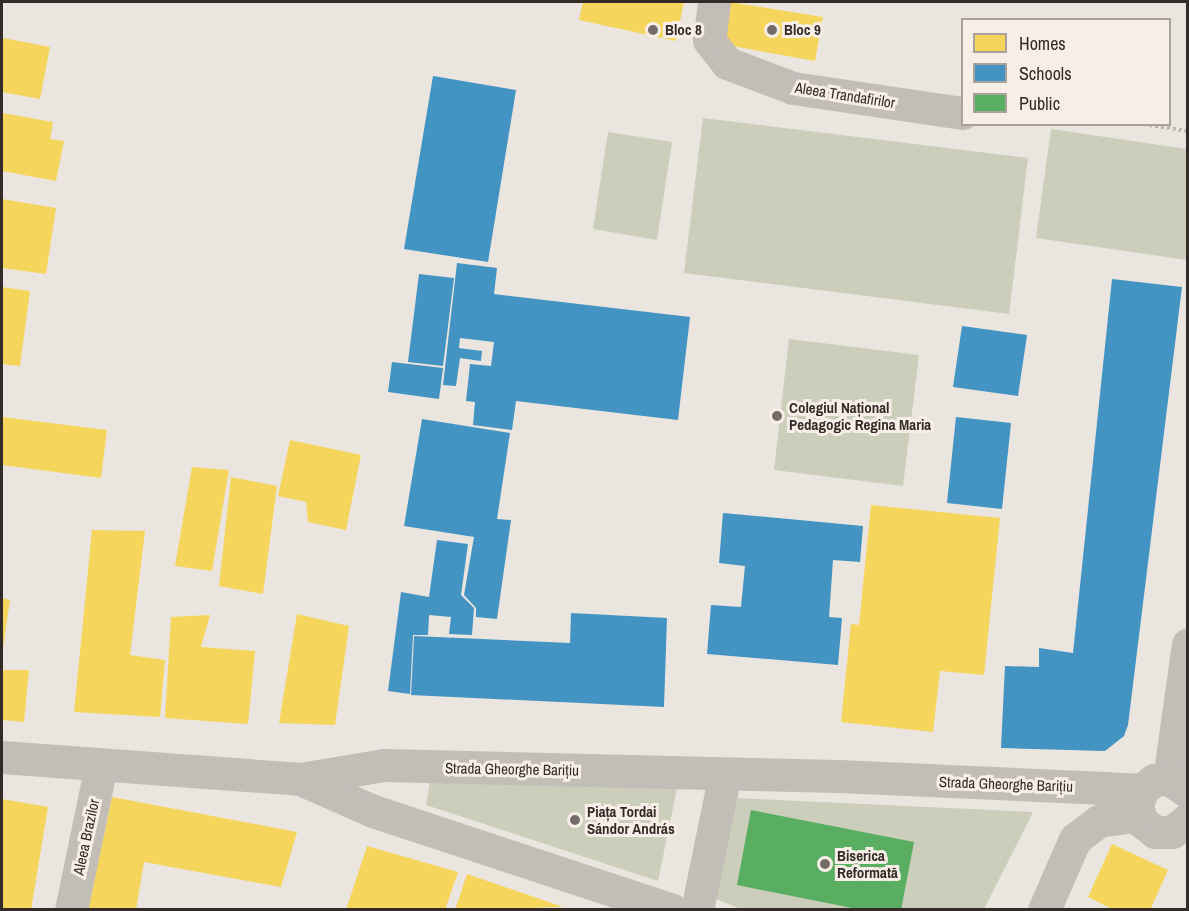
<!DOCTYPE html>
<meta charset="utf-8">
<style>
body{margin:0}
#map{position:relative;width:1189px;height:911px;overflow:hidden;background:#eae5df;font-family:"Archivo Narrow",sans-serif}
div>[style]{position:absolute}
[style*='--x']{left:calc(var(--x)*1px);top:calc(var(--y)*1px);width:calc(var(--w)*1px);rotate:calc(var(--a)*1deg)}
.green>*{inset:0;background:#cbcebb}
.homes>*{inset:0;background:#f6d55c}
.schools>*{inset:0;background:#4393c3}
.public>*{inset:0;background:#5aae61}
.path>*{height:4px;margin-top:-2px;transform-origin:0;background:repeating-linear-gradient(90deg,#bcb6b1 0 3px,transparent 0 6px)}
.minor>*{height:33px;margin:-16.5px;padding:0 16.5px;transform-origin:16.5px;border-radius:16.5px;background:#c3bdb8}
.dots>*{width:16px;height:16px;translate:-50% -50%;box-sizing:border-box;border:3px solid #f7efe7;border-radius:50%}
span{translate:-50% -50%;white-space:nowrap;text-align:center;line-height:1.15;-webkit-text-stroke:6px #f7efe7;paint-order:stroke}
.poi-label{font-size:15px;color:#332b28;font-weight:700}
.left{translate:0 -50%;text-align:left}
.street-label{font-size:15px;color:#332b28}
.frame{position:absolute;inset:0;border:3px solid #332b28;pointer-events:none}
.legend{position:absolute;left:961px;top:18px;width:210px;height:108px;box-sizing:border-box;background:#f7efe7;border:2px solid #a9a19b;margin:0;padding:8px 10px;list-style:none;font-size:18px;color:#332b28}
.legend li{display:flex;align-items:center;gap:12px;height:30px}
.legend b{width:30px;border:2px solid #a9a19b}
</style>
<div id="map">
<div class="green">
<i style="clip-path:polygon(703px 118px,1028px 158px,1009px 314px,684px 273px)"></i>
<i style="clip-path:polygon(1051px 129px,1187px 149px,1187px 260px,1036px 238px)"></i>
<i style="clip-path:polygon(608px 132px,672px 142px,657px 240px,593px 229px)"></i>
<i style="clip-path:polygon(789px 339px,919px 355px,903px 486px,774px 470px)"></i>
<i style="clip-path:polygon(430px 782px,677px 788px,658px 881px,426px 805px)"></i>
<i style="clip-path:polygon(717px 797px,1033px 812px,984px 909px,741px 909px,693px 890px)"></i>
</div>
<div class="homes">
<i style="clip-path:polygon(583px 2px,684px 2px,676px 41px,579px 20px)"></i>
<i style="clip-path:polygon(729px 2px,823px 17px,815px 61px,721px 44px)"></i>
<i style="clip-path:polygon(3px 38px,50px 47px,40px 99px,2px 92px)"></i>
<i style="clip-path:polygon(2px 113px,53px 122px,50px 139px,64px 141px,56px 181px,2px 171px)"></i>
<i style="clip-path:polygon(2px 199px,56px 208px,46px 274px,2px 268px)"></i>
<i style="clip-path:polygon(2px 287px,30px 291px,20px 366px,2px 364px)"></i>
<i style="clip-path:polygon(2px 417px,107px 430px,101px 478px,2px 465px)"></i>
<i style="clip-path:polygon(290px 440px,361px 455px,346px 530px,308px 522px,306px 502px,278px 496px)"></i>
<i style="clip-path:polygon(192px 467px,229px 470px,212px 571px,175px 566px)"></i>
<i style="clip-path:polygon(231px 477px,277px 486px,263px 594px,219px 586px)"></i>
<i style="clip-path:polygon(871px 505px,1000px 518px,984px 675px,940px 671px,933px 732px,841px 722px,851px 624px,859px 625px)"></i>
<i style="clip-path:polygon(92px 530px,145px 531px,130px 655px,165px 660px,160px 717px,74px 712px)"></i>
<i style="clip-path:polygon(2px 598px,10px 600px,3px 648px,2px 648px)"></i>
<i style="clip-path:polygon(297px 614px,349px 626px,335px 725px,279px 723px)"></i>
<i style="clip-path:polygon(210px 615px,201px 647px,255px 651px,248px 724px,165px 718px,171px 617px)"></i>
<i style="clip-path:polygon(2px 670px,29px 670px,24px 722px,2px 720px)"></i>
<i style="clip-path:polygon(112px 797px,297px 832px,281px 887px,144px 862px,136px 910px,88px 910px)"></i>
<i style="clip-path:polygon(2px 799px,48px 807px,31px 910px,2px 910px)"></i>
<i style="clip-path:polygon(1112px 844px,1168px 870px,1150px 910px,1114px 910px,1088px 897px)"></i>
<i style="clip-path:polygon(367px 846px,458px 872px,445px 910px,346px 910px)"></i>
<i style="clip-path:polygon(467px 874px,563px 907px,455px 910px)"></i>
</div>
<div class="schools">
<i style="clip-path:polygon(433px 76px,516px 90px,488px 262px,404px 249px)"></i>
<i style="clip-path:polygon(457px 263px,497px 268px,494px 294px,690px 317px,678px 420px,516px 401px,512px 430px,473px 425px,475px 402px,466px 401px,470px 364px,491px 366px,494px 342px,460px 338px,459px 348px,482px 351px,481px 361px,460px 358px,456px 386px,443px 385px)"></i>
<i style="clip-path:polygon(419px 274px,454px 278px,443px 366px,408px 362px)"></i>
<i style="clip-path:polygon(1112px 279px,1182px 287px,1128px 725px,1124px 736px,1105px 751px,1001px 748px,1005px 666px,1039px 667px,1039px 648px,1073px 653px)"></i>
<i style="clip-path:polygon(962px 326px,1027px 335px,1018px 396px,953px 387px)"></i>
<i style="clip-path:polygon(392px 362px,443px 368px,439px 399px,388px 392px)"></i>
<i style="clip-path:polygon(956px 417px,1011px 423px,1002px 509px,947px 503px)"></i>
<i style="clip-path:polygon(422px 419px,510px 433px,497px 519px,511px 520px,497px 619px,476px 617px,476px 608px,464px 595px,474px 537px,404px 526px)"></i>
<i style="clip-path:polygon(723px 513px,863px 526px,860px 562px,833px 560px,829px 617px,842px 618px,838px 665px,707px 654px,711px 605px,741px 607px,745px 566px,719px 563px)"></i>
<i style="clip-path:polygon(437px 540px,468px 544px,461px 595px,474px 608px,472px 635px,449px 634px,451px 617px,429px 615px,428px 635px,413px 635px,410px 694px,388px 691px,401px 592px,429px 597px)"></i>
<i style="clip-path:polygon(571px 613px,667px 618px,664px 707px,411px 695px,414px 636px,570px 643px)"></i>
</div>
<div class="public">
<i style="clip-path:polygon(751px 810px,914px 842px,901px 910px,862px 910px,737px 885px)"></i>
</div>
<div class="path">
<i style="--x:1143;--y:124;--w:46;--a:8.8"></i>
</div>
<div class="minor">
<i style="--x:714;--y:2;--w:38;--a:97"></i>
<i style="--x:709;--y:40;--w:29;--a:52"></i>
<i style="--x:727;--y:63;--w:71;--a:20.7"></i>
<i style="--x:793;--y:88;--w:171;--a:8.4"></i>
<i style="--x:2;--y:757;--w:299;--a:4.2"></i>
<i style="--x:300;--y:779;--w:80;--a:23.7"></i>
<i style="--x:373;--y:811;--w:315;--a:18.3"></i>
<i style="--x:300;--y:779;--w:85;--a:-9.5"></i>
<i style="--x:384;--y:765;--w:455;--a:1.4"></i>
<i style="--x:839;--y:776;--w:303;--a:2.6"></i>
<i style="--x:1169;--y:779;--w:136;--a:-82"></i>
<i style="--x:1188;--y:792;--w:23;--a:-146"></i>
<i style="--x:1169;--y:779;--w:15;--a:176"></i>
<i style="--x:1154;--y:780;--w:16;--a:140"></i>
<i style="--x:1142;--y:790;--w:16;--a:108"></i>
<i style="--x:1137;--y:805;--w:16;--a:76"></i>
<i style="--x:1141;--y:821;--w:18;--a:38"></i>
<i style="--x:1155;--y:832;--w:17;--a:0"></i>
<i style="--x:1172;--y:832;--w:21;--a:-39"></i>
<i style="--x:71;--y:910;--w:148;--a:-78.3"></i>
<i style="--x:697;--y:910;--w:139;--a:-78.4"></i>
<i style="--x:1044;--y:910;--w:77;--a:-66.4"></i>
<i style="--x:1075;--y:839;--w:30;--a:-37"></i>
<i style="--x:1099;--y:821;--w:40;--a:-8.5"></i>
</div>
<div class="dots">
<i style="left:653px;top:30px;background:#736c68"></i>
<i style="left:772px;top:30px;background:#736c68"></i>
<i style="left:777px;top:416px;background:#736c68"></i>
<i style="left:575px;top:820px;background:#736c68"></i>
<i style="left:825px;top:864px;background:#736c68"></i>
</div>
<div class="poi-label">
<span class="left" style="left:665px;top:30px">Bloc 8</span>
<span class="left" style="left:784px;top:30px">Bloc 9</span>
<span class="left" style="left:789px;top:416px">Colegiul Național<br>Pedagogic Regina Maria</span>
<span class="left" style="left:587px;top:820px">Piața Tordai<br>Sándor András</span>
<span class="left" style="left:837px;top:864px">Biserica<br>Reformată</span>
</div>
<div class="street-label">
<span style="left:845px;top:95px;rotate:9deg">Aleea Trandafirilor</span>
<span style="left:512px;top:769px;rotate:1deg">Strada Gheorghe Barițiu</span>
<span style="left:1006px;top:784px;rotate:2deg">Strada Gheorghe Barițiu</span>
<span style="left:86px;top:837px;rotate:-78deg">Aleea Brazilor</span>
</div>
<div class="frame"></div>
<ul class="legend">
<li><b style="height:16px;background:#f6d55c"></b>Homes</li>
<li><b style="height:16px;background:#4393c3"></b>Schools</li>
<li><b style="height:16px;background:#5aae61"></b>Public</li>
</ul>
</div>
